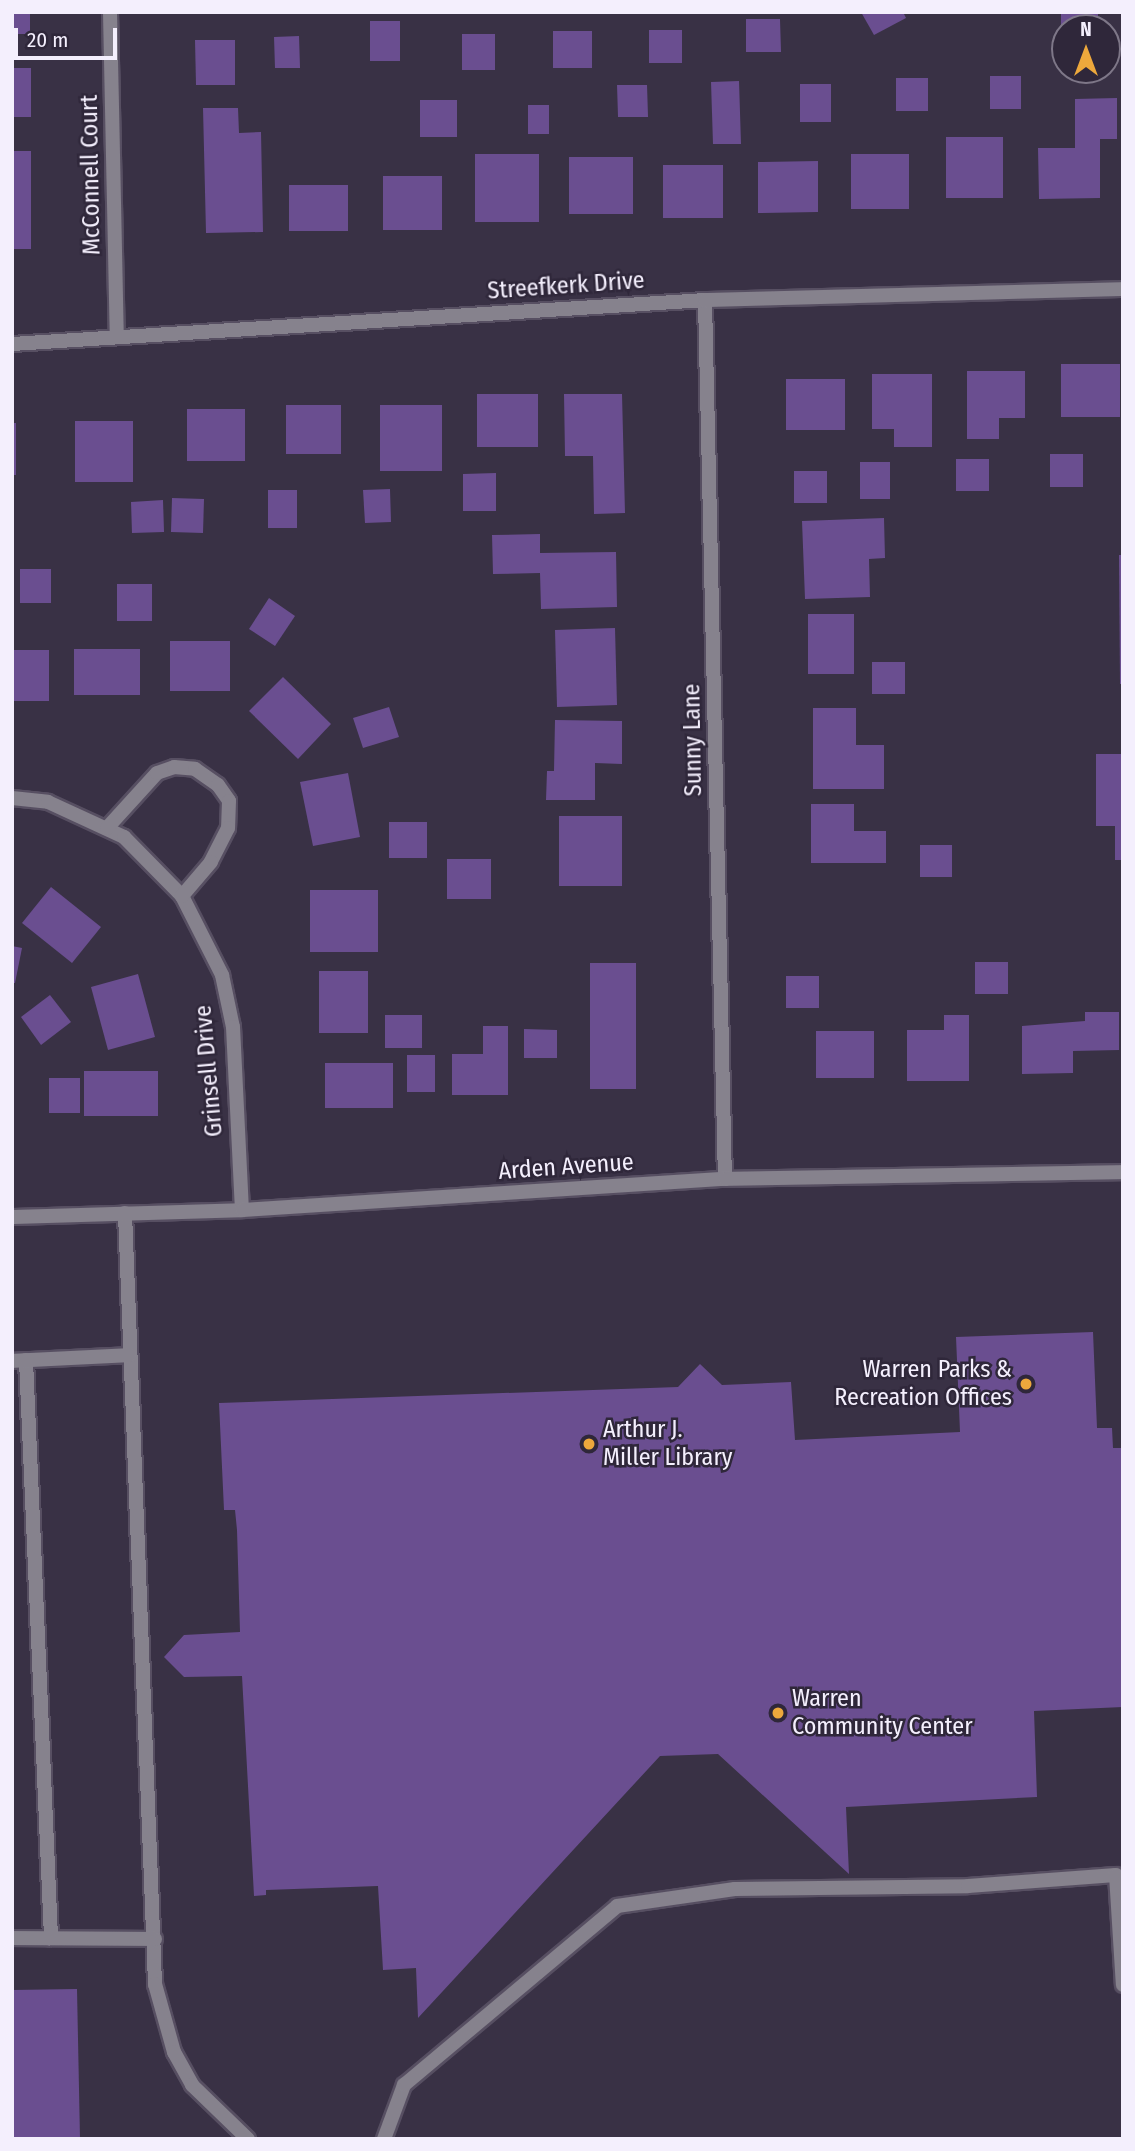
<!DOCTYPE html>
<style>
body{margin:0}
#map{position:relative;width:1135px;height:2151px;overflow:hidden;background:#393145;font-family:"Fira Sans Condensed",sans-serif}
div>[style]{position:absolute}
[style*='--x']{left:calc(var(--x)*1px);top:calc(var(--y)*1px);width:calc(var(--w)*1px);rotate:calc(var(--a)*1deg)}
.building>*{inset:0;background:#6a4e90}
.roads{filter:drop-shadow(2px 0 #574f62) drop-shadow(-2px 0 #574f62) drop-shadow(0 2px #574f62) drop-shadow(0 -2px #574f62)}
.lane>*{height:14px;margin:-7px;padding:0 7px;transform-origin:7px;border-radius:7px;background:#86828d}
.street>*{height:14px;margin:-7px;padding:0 7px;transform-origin:7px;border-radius:7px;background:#86828d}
.dots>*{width:19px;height:19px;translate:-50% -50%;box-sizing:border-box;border:4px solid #2f273a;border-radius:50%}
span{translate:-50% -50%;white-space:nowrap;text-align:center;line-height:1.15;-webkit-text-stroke:5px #2f273a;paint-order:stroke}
.street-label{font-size:24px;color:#f4effd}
.poi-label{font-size:24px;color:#f4effd}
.right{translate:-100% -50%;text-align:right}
.left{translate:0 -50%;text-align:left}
.frame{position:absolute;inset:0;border:14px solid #f4effd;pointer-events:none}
.north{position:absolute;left:1051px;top:14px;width:70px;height:70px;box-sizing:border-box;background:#2f273a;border:2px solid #7e7788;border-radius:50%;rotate:0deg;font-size:19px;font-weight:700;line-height:28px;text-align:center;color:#f4effd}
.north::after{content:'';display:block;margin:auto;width:24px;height:32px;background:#eda83c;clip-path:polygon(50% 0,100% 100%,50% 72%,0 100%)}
.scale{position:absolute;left:14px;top:28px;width:103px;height:32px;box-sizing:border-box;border:4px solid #f4effd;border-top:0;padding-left:9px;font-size:21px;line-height:24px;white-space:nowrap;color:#f4effd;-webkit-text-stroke:5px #2f273a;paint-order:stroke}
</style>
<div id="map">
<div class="building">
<i style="clip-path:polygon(12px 12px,30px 12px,30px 34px,12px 34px)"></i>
<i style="clip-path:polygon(861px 12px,903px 12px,906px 18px,874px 35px)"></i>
<i style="clip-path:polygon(1061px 12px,1098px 12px,1098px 28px,1065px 28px,1061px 34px)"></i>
<i style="clip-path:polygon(746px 19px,780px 19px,781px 52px,746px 52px)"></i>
<i style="clip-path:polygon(370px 21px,400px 21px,400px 61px,370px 61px)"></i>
<i style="clip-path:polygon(649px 30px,682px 30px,682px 63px,649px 63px)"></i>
<i style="clip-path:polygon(553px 31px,592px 31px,592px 68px,553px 68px)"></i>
<i style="clip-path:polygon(462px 34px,495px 34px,495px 70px,462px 70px)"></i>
<i style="clip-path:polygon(299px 36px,300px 68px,275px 68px,274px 37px)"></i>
<i style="clip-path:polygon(195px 40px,235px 40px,235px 85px,196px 85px)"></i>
<i style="clip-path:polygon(12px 68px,31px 68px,31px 117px,12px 117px)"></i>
<i style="clip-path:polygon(990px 76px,1021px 76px,1021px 109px,990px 109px)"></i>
<i style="clip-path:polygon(896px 78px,928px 78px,928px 111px,896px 111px)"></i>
<i style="clip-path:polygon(739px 81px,741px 144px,713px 144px,711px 82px)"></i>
<i style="clip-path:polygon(800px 84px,831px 84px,831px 122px,800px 122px)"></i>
<i style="clip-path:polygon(617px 85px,647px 85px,648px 117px,618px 117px)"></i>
<i style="clip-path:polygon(1117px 98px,1117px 139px,1100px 139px,1100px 198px,1039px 199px,1038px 148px,1075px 148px,1075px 99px)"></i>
<i style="clip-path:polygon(420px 100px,457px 100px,457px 137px,420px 137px)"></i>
<i style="clip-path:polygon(528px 105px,549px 105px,549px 134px,528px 134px)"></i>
<i style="clip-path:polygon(203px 108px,238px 108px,239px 133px,261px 132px,263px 232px,206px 233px)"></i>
<i style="clip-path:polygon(946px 137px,1003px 137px,1003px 198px,946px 198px)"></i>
<i style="clip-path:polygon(12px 151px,31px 151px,31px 249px,12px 249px)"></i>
<i style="clip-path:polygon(475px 154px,539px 154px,539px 222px,475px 222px)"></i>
<i style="clip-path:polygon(851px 154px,909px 154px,909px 209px,851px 209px)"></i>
<i style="clip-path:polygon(569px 157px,633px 157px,633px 214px,569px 214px)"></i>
<i style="clip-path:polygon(818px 161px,818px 212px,758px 213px,758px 162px)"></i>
<i style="clip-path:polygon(663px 165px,723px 165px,723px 218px,663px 218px)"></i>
<i style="clip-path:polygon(383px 176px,442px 176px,442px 230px,383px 230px)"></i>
<i style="clip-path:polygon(289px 185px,348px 185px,348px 231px,289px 231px)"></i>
<i style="clip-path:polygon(1061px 364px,1120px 364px,1120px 417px,1061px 417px)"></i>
<i style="clip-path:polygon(967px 371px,1025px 371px,1025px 418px,999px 418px,999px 439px,967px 439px)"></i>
<i style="clip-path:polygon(872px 374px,932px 374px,932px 447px,894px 447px,894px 429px,872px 429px)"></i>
<i style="clip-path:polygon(786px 379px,845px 379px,845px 430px,786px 430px)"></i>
<i style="clip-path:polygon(477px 394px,538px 394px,538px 447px,477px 447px)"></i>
<i style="clip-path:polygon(564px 394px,622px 394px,625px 513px,594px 514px,593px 456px,565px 456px)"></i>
<i style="clip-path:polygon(286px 405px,341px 405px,341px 454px,286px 454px)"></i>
<i style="clip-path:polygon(380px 405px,442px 405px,442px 471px,380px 471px)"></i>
<i style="clip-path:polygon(187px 409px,245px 409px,245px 461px,187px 461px)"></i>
<i style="clip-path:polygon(75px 421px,133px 421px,133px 482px,75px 482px)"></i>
<i style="clip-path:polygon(12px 423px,16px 423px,16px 475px,12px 475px)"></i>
<i style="clip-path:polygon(1050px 454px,1083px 454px,1083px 487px,1050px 487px)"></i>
<i style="clip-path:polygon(956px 459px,989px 459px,989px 491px,956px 491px)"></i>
<i style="clip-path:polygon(860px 462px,890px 462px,890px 499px,860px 499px)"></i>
<i style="clip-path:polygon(794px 471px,827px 471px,827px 503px,794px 503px)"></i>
<i style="clip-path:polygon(496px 473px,496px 511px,463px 511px,463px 474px)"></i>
<i style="clip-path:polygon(390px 489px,391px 522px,365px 523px,363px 490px)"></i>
<i style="clip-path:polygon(268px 490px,297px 490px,297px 528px,268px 528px)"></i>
<i style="clip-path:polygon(172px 498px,204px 499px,203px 533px,171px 532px)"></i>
<i style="clip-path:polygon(163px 500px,164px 532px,132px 533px,131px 502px)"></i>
<i style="clip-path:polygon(884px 518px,885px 558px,869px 559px,870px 597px,805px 599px,802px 521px)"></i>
<i style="clip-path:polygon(540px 534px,540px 553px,616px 552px,617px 607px,541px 609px,540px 573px,493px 574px,492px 535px)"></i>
<i style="clip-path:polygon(1119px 555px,1123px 555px,1123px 684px,1120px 684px)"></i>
<i style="clip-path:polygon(20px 569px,51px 569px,51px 603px,20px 603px)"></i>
<i style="clip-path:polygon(117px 584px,152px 584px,152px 621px,117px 621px)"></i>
<i style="clip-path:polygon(269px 598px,295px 616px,275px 646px,249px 629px)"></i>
<i style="clip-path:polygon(808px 614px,854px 614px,854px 674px,808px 674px)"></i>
<i style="clip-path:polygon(615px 628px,617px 705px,557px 707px,555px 630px)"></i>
<i style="clip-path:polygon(170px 641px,230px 641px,230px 691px,170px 691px)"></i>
<i style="clip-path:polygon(74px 649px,140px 649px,140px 695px,74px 695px)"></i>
<i style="clip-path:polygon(12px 650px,49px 650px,49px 701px,12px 701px)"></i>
<i style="clip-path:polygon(872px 662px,905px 662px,905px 694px,872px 694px)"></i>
<i style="clip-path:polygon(283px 677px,331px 724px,298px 759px,249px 711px)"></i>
<i style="clip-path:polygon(389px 707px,399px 737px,363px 748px,353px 718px)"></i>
<i style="clip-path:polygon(813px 708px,856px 708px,856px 745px,884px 745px,884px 789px,813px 789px)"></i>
<i style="clip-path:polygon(555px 720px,622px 721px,622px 764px,595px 763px,595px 800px,546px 800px,547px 771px,554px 771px)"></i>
<i style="clip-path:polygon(1096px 754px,1123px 754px,1123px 860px,1115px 860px,1115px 826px,1096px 826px)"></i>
<i style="clip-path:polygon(348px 773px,360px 837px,313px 846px,300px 782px)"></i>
<i style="clip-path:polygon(811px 804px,854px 804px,854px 831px,886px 831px,886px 863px,811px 863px)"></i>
<i style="clip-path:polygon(559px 816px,622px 816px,622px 886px,559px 886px)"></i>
<i style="clip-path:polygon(389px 822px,427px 822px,427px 858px,389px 858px)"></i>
<i style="clip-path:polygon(920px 845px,952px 845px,952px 877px,920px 877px)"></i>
<i style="clip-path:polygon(447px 859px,491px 859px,491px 899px,447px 899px)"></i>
<i style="clip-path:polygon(51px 887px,101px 927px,72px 963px,22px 923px)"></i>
<i style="clip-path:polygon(310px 890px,378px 890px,378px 952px,310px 952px)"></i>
<i style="clip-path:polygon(12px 946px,22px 948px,15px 983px,12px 983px)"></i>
<i style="clip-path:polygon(975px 962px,1008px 962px,1008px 994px,975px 994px)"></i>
<i style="clip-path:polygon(590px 963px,636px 963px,636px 1089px,590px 1089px)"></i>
<i style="clip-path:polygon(319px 971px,368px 971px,368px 1033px,319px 1033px)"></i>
<i style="clip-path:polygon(138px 974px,155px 1037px,108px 1050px,91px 987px)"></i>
<i style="clip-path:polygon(786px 976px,819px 976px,819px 1008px,786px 1008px)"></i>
<i style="clip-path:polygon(50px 995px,71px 1022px,41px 1045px,21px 1017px)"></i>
<i style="clip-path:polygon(1085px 1012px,1119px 1012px,1119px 1050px,1073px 1051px,1073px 1073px,1022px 1074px,1022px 1026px,1085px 1021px)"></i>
<i style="clip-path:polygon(385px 1015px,422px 1015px,422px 1048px,385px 1048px)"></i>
<i style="clip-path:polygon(944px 1015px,969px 1015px,969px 1081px,907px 1081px,907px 1030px,944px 1030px)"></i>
<i style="clip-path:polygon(483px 1026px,508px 1026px,508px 1095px,452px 1095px,452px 1054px,483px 1054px)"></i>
<i style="clip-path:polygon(524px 1029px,557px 1030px,557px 1058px,524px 1058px)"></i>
<i style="clip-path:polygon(816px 1031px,874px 1031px,874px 1078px,816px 1078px)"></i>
<i style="clip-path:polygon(407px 1055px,435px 1055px,435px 1092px,407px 1092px)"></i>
<i style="clip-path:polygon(325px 1063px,393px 1063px,393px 1108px,325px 1108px)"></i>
<i style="clip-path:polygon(84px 1071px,158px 1071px,158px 1116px,84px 1116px)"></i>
<i style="clip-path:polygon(49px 1078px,80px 1078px,80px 1113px,49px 1113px)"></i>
<i style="clip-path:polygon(1093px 1332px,1097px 1428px,1112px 1428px,1113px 1448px,1123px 1448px,1123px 1707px,1034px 1711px,1037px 1797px,846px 1807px,849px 1874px,718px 1754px,660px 1756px,418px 2018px,416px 1968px,383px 1970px,378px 1886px,266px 1890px,266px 1895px,254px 1896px,242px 1676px,184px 1677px,164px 1657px,184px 1635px,240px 1632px,237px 1530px,235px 1510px,224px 1510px,219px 1403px,678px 1387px,700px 1364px,722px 1385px,791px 1382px,795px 1440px,960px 1432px,956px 1337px)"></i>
<i style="clip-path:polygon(77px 1989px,80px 2139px,12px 2139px,12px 1990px)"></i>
</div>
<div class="roads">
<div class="lane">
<i style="--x:125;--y:1213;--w:772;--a:87.77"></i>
<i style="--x:155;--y:1984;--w:71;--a:74.4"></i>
<i style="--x:174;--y:2052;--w:38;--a:61"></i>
<i style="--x:192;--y:2085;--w:78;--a:44"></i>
<i style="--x:26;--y:1360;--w:579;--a:87.52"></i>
<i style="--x:12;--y:1361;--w:118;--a:-2.9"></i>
<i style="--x:12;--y:1938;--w:143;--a:0.4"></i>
<i style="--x:384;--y:2139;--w:58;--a:-69.7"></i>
<i style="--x:404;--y:2085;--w:278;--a:-40"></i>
<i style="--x:617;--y:1906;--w:119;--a:-8.2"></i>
<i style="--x:735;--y:1889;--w:233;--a:-0.7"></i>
<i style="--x:968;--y:1886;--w:148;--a:-4.3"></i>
<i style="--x:1116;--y:1875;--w:110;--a:86.4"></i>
</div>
<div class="street">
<i style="--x:110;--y:12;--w:325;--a:88.8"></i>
<i style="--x:705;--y:300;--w:879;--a:88.7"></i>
<i style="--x:12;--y:344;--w:694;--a:-3.63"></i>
<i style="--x:705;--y:300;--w:418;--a:-1.5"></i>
<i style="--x:12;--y:798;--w:36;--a:6"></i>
<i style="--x:48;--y:802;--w:84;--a:24.7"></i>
<i style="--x:124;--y:837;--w:83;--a:45.5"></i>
<i style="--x:182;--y:896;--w:89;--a:63.1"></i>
<i style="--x:222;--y:975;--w:53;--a:78.1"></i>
<i style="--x:233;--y:1027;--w:183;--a:87.2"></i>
<i style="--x:107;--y:828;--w:74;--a:-47.7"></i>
<i style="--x:157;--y:773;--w:18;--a:-19"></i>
<i style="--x:174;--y:767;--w:21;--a:5"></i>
<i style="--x:195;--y:769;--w:28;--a:35"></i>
<i style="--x:218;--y:785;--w:19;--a:55"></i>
<i style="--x:229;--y:801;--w:27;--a:92"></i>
<i style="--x:228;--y:828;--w:38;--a:117"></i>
<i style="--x:211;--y:862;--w:45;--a:130.5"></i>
<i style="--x:12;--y:1217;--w:230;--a:-1.7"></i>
<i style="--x:242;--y:1210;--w:484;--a:-3.7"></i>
<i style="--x:725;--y:1179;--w:398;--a:-1"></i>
</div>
</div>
<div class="dots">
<i style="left:1026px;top:1384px;background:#eda83c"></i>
<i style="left:589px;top:1444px;background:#eda83c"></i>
<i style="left:778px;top:1713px;background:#eda83c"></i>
</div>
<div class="street-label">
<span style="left:91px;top:175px;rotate:-91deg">McConnell Court</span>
<span style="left:566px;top:286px;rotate:-4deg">Streefkerk Drive</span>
<span style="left:693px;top:740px;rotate:-91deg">Sunny Lane</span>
<span style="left:209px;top:1071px;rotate:-95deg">Grinsell Drive</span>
<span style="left:566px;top:1167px;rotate:-4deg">Arden Avenue</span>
</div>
<div class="poi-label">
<span class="right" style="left:1012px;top:1384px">Warren Parks &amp;<br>Recreation Offices</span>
<span class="left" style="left:603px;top:1444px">Arthur J.<br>Miller Library</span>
<span class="left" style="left:792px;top:1713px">Warren<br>Community Center</span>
</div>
<div class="frame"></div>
<div class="north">N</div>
<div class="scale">20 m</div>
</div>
